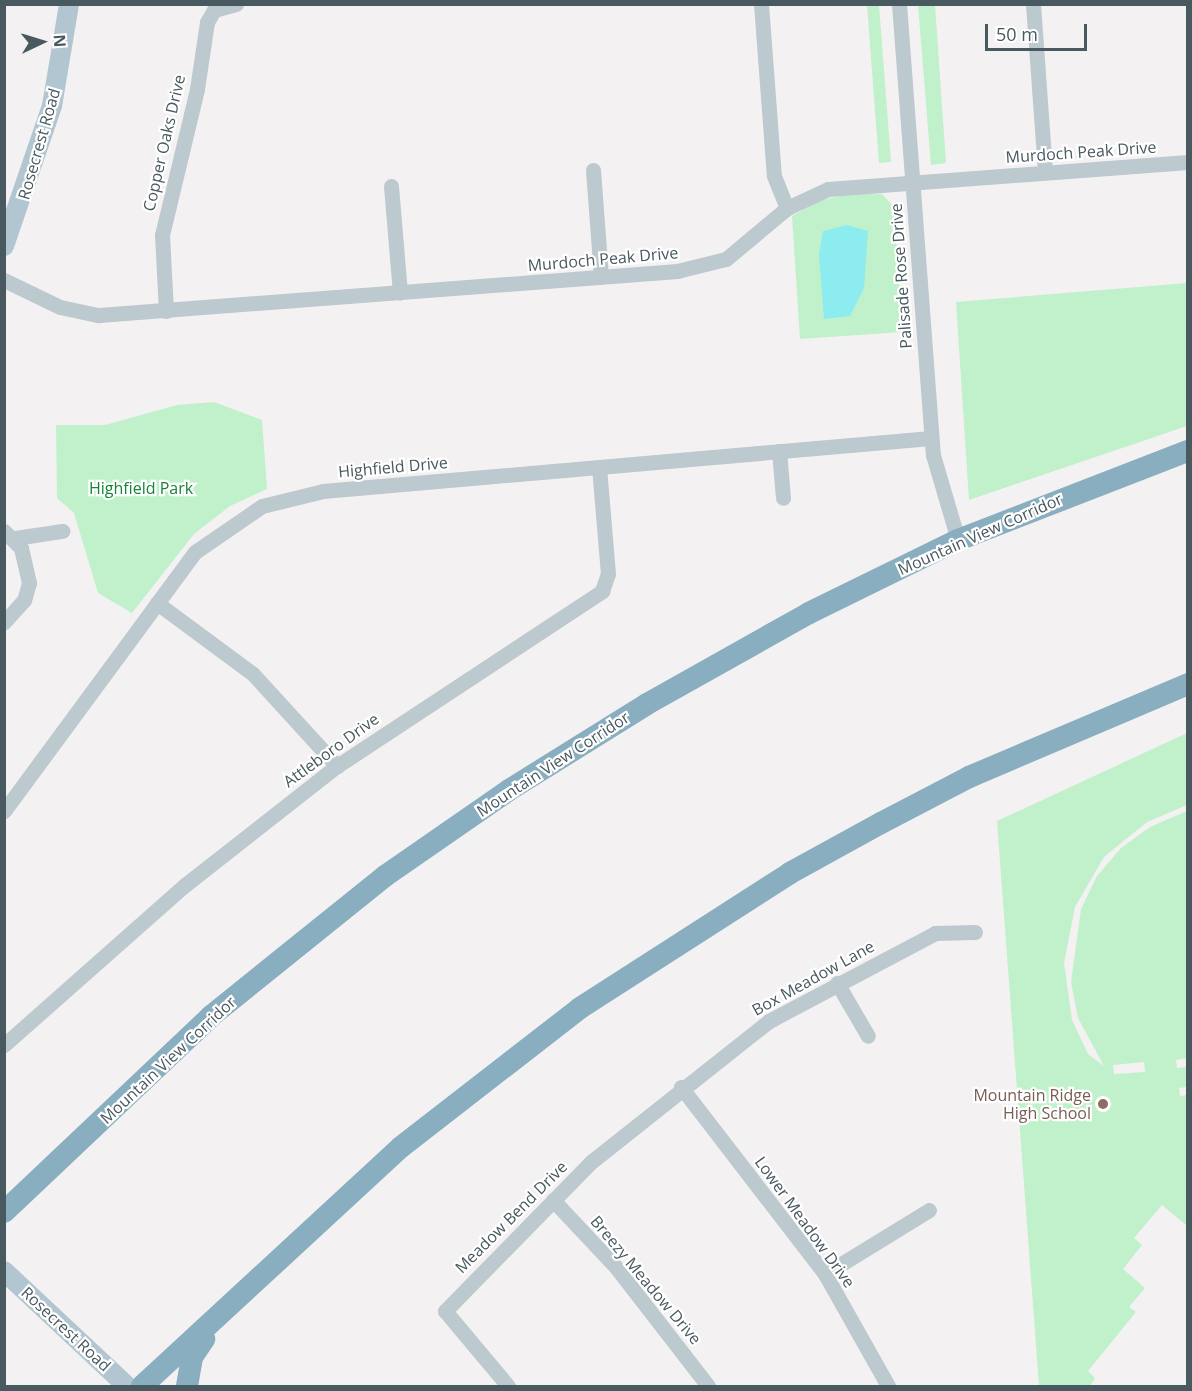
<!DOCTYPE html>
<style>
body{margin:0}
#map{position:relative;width:1192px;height:1391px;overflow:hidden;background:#f4f1f2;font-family:"Open Sans",sans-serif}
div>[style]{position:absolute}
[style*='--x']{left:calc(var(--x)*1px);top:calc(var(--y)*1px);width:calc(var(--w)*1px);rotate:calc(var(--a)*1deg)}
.green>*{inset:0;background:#c0f1ca}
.water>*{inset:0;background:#8cecef}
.minor>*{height:15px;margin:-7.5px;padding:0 7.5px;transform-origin:7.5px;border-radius:7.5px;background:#bcc9ce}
.major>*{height:20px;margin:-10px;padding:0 10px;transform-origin:10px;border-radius:10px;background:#b1c6d0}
.highway>*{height:22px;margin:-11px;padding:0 11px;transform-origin:11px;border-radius:11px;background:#88aec0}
.dots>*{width:16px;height:16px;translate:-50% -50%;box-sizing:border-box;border:3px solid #fff;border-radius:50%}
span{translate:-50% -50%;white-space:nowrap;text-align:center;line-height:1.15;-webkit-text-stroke:4.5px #fff;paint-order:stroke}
.street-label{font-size:16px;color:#48595f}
.park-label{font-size:16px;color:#158439}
.education-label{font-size:16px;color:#785e54}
.right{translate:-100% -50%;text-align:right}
.frame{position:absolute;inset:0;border:6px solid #48595f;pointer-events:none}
.north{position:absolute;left:12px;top:12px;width:60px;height:60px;-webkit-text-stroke:4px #fff;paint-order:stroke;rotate:86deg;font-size:16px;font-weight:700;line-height:24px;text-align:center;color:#48595f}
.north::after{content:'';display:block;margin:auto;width:21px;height:27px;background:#48595f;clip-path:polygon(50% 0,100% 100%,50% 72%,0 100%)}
.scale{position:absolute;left:985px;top:24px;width:102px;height:27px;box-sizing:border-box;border:3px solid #48595f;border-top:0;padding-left:8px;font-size:18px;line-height:21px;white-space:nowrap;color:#48595f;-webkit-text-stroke:4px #fff;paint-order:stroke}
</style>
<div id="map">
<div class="green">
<i style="clip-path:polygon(867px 5px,879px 5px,891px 162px,879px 163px)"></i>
<i style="clip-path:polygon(918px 5px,935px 5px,946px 163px,931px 165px)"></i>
<i style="clip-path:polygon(851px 194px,882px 194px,894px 207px,902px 332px,800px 339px,792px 216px,820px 200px)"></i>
<i style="clip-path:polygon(1187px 283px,1187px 426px,969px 500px,956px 302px)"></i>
<i style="clip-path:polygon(214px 402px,262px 420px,267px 489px,230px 506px,194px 534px,132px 613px,98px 593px,74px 513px,57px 498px,56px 425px,105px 425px,177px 405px)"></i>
<i style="clip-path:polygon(evenodd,1187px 733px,1187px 805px,1147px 822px,1104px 857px,1075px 907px,1064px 963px,1072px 1020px,1088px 1054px,1104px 1066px,1078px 1018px,1071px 982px,1081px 909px,1097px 876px,1121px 848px,1150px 827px,1187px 811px,1188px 1058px,1176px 1060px,1177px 1068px,1187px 1067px,1187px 1087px,1179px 1088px,1180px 1096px,1187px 1095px,1187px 1226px,1162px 1205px,1134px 1238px,1142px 1245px,1123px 1269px,1145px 1288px,1129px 1307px,1136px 1312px,1088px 1371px,1095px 1378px,1090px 1386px,1039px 1386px,997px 821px,1187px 733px,1144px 1062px,1145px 1072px,1114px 1074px,1113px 1065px,1144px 1062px)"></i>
</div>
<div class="water">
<i style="clip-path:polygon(847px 225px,868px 231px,864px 288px,850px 316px,824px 319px,819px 255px,823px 231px)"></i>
</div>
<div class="minor">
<i style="--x:761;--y:4;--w:172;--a:85.7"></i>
<i style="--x:774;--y:176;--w:35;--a:68"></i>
<i style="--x:899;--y:4;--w:452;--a:85.7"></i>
<i style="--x:933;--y:455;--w:89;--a:73.6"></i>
<i style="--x:1033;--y:4;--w:168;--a:85.9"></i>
<i style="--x:593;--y:170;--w:107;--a:85.7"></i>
<i style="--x:391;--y:186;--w:107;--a:85.2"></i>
<i style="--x:4;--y:280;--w:62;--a:25.7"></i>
<i style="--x:60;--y:307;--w:40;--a:12"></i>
<i style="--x:99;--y:315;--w:580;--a:-4.35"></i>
<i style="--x:677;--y:271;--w:50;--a:-13.8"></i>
<i style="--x:726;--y:259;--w:80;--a:-39.9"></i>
<i style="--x:787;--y:208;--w:45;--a:-24.9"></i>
<i style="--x:828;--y:189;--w:361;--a:-4.3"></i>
<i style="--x:166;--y:311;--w:76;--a:-93"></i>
<i style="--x:162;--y:235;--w:150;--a:-76.5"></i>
<i style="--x:197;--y:89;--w:68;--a:-81.5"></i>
<i style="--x:207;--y:22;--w:14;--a:-60"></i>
<i style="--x:214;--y:10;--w:23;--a:-15"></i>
<i style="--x:779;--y:451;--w:47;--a:85.1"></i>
<i style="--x:4;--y:531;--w:24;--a:45"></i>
<i style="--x:21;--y:548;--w:36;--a:77"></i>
<i style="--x:29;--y:583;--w:18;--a:106"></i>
<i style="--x:24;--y:600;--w:30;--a:132"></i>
<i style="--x:15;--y:538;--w:48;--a:-8.5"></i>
<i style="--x:157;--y:603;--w:119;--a:36.5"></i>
<i style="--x:253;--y:674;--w:125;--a:47.6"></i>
<i style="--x:4;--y:811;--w:322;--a:-53.6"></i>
<i style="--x:195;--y:552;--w:81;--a:-34.5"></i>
<i style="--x:262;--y:506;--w:63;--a:-13.8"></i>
<i style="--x:323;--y:491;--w:610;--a:-4.98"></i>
<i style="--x:837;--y:983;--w:61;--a:59.7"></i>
<i style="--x:4;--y:1045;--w:242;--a:-41.5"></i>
<i style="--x:185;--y:885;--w:193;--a:-38.1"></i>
<i style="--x:337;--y:766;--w:318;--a:-33.4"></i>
<i style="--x:602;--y:591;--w:18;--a:-71"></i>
<i style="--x:608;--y:574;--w:107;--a:-94.8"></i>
<i style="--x:681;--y:1087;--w:236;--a:52.4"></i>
<i style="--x:825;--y:1274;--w:129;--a:60.6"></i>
<i style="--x:553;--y:1200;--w:91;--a:46.8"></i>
<i style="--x:615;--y:1266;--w:152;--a:52.2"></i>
<i style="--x:825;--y:1274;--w:122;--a:-31.6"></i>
<i style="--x:508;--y:1386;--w:98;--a:-130"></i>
<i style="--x:445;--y:1311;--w:209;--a:-45.6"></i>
<i style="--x:591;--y:1162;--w:227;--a:-38.4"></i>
<i style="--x:769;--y:1021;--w:188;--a:-27.9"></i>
<i style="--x:935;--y:933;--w:40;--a:-1.4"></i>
</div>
<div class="major">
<i style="--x:4;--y:246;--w:148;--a:-71.1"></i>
<i style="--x:52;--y:106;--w:103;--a:-80.5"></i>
<i style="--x:4;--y:1271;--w:168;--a:43.1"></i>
</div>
<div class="highway">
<i style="--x:4;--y:1212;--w:285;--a:-43.4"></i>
<i style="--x:211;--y:1016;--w:223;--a:-38.8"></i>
<i style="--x:385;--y:876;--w:151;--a:-34.7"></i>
<i style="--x:509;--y:790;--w:163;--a:-31.9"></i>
<i style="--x:647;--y:704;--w:186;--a:-29.3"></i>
<i style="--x:809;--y:613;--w:166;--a:-26.1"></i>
<i style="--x:958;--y:540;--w:247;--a:-21.2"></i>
<i style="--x:142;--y:1386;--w:352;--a:-42.7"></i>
<i style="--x:401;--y:1147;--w:227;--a:-37.8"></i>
<i style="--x:580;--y:1008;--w:250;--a:-32.7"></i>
<i style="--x:790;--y:873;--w:104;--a:-28.8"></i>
<i style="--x:881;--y:823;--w:99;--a:-27.6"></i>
<i style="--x:969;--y:777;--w:238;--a:-23"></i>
<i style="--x:187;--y:1386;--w:29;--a:-80"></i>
<i style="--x:192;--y:1357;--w:22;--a:-56"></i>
</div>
<div class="dots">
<i style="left:1103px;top:1104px;background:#8d6e63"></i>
</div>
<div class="street-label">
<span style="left:164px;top:143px;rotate:-77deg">Copper Oaks Drive</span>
<span style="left:39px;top:144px;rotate:-74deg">Rosecrest Road</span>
<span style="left:1081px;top:152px;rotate:-4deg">Murdoch Peak Drive</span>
<span style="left:603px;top:259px;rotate:-5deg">Murdoch Peak Drive</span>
<span style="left:901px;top:276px;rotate:-94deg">Palisade Rose Drive</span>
<span style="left:393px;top:467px;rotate:-5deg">Highfield Drive</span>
<span style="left:980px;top:534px;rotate:-24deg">Mountain View Corridor</span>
<span style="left:331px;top:750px;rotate:-36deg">Attleboro Drive</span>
<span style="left:553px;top:764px;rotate:-33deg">Mountain View Corridor</span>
<span style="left:813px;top:978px;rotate:-29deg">Box Meadow Lane</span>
<span style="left:168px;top:1060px;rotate:-43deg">Mountain View Corridor</span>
<span style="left:511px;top:1217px;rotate:-45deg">Meadow Bend Drive</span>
<span style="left:805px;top:1222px;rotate:54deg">Lower Meadow Drive</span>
<span style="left:646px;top:1280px;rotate:50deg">Breezy Meadow Drive</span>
<span style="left:66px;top:1329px;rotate:43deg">Rosecrest Road</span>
</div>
<div class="park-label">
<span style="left:141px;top:488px">Highfield Park</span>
</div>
<div class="education-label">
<span class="right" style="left:1091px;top:1104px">Mountain Ridge<br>High School</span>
</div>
<div class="frame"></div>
<div class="north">N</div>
<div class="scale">50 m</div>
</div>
